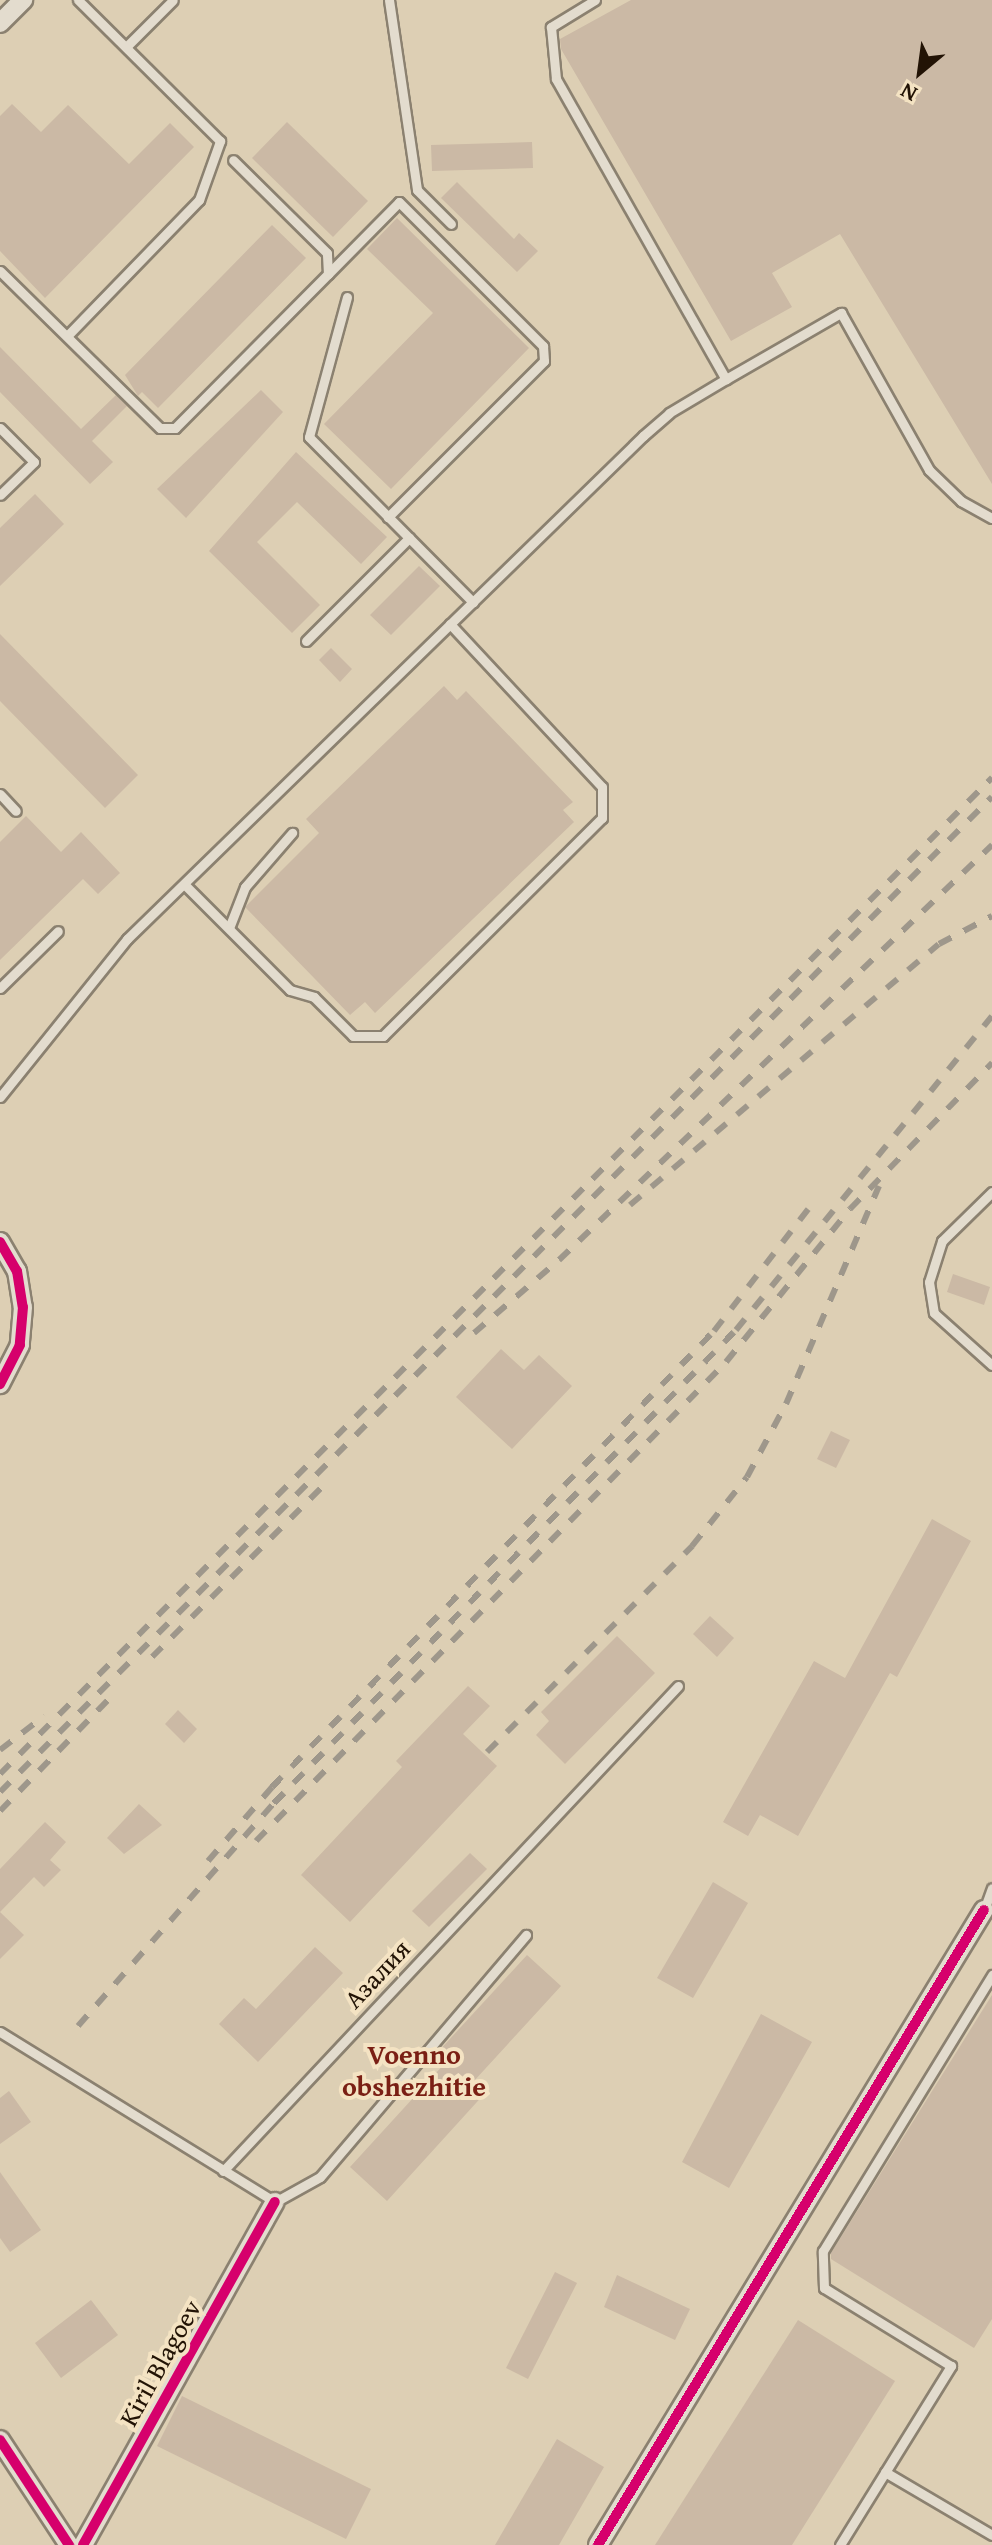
<!DOCTYPE html>
<meta charset="utf-8">
<style>
body{margin:0}
#map{position:relative;width:992px;height:2545px;overflow:hidden;background:#ddcfb4;font-family:"Gentium Book Plus",serif}
div>[style]{position:absolute}
[style*='--x']{left:calc(var(--x)*1px);top:calc(var(--y)*1px);width:calc(var(--w)*1px);rotate:calc(var(--a)*1deg)}
.building>*{inset:0;background:#cbb9a5}
.roads{filter:drop-shadow(2px 0 #8b8170) drop-shadow(-2px 0 #8b8170) drop-shadow(0 2px #8b8170) drop-shadow(0 -2px #8b8170)}
.service>*{height:9px;margin:-4.5px;padding:0 4.5px;transform-origin:4.5px;border-radius:4.5px;background:#e3dcce}
.minor>*{height:18px;margin:-9px;padding:0 9px;transform-origin:9px;border-radius:9px;background:#e3dcce}
.rail>*{height:6px;margin-top:-3px;transform-origin:0;background:repeating-linear-gradient(90deg,#9e978b 0 14px,transparent 0 28px)}
.cycleway>*{height:10px;margin:-5px;padding:0 5px;transform-origin:5px;border-radius:5px;background:#d6006c}
span{translate:-50% -50%;white-space:nowrap;text-align:center;line-height:1.15;-webkit-text-stroke:8px #f4e3c3;paint-order:stroke}
.street-label{font-size:26px;color:#221305}
.neighbourhood-label{font-size:28px;color:#7a1f14;font-weight:700}
.north{position:absolute;left:880px;top:32px;width:80px;height:80px;-webkit-text-stroke:6px #f4e3c3;paint-order:stroke;rotate:209deg;font-size:22px;font-weight:700;line-height:32px;text-align:center;color:#221305}
.north::after{content:'';display:block;margin:auto;width:28px;height:36px;background:#221305;clip-path:polygon(50% 0,100% 100%,50% 72%,0 100%)}
</style>
<div id="map">
<div class="building">
<i style="clip-path:polygon(631px 0,992px 0,992px 484px,840px 234px,772px 273px,792px 307px,731px 341px,561px 49px,560px 39px)"></i>
<i style="clip-path:polygon(12px 104px,41px 132px,68px 105px,129px 164px,170px 123px,194px 147px,45px 298px,0 251px,0 116px)"></i>
<i style="clip-path:polygon(287px 122px,368px 201px,333px 237px,252px 158px)"></i>
<i style="clip-path:polygon(532px 142px,533px 168px,432px 171px,431px 145px)"></i>
<i style="clip-path:polygon(457px 182px,514px 239px,519px 233px,538px 251px,517px 272px,441px 198px)"></i>
<i style="clip-path:polygon(397px 218px,529px 348px,391px 489px,324px 424px,433px 313px,367px 249px)"></i>
<i style="clip-path:polygon(272px 225px,306px 258px,158px 408px,142px 392px,138px 396px,125px 375px)"></i>
<i style="clip-path:polygon(0 347px,81px 429px,116px 395px,127px 406px,92px 441px,113px 462px,90px 484px,0 392px)"></i>
<i style="clip-path:polygon(261px 390px,283px 412px,186px 518px,157px 489px)"></i>
<i style="clip-path:polygon(296px 452px,387px 537px,361px 564px,297px 502px,257px 542px,320px 605px,292px 633px,209px 551px)"></i>
<i style="clip-path:polygon(35px 494px,64px 524px,0 586px,0 528px)"></i>
<i style="clip-path:polygon(419px 566px,440px 586px,391px 635px,370px 615px)"></i>
<i style="clip-path:polygon(0 634px,138px 775px,105px 808px,0 701px)"></i>
<i style="clip-path:polygon(331px 648px,352px 669px,340px 682px,319px 660px)"></i>
<i style="clip-path:polygon(444px 686px,457px 700px,466px 691px,573px 802px,563px 810px,574px 822px,375px 1013px,365px 1002px,350px 1015px,245px 907px,319px 833px,306px 819px)"></i>
<i style="clip-path:polygon(26px 816px,61px 852px,81px 832px,120px 873px,98px 894px,83px 879px,0 960px,0 842px)"></i>
<i style="clip-path:polygon(953px 1274px,990px 1287px,984px 1305px,947px 1292px)"></i>
<i style="clip-path:polygon(501px 1349px,524px 1370px,539px 1355px,572px 1386px,512px 1449px,456px 1397px)"></i>
<i style="clip-path:polygon(831px 1431px,850px 1440px,836px 1468px,817px 1459px)"></i>
<i style="clip-path:polygon(932px 1519px,971px 1541px,897px 1677px,890px 1673px,798px 1836px,760px 1815px,748px 1836px,723px 1822px,814px 1661px,845px 1678px)"></i>
<i style="clip-path:polygon(710px 1616px,734px 1638px,717px 1657px,693px 1634px)"></i>
<i style="clip-path:polygon(617px 1636px,655px 1673px,565px 1764px,536px 1735px,549px 1721px,541px 1712px)"></i>
<i style="clip-path:polygon(468px 1686px,490px 1706px,463px 1734px,497px 1766px,350px 1922px,301px 1875px,402px 1767px,396px 1761px)"></i>
<i style="clip-path:polygon(178px 1710px,197px 1729px,184px 1743px,165px 1724px)"></i>
<i style="clip-path:polygon(139px 1804px,162px 1825px,124px 1854px,107px 1838px)"></i>
<i style="clip-path:polygon(45px 1822px,66px 1842px,50px 1860px,61px 1870px,44px 1887px,34px 1877px,0 1912px,0 1869px)"></i>
<i style="clip-path:polygon(470px 1853px,487px 1869px,429px 1927px,412px 1911px)"></i>
<i style="clip-path:polygon(713px 1882px,748px 1903px,693px 1998px,657px 1978px)"></i>
<i style="clip-path:polygon(0 1912px,24px 1935px,0 1959px)"></i>
<i style="clip-path:polygon(315px 1947px,343px 1973px,258px 2062px,219px 2024px,244px 1998px,256px 2009px)"></i>
<i style="clip-path:polygon(527px 1955px,561px 1986px,474px 2081px,486px 2092px,387px 2201px,350px 2167px,446px 2062px,437px 2053px)"></i>
<i style="clip-path:polygon(992px 1995px,992px 2319px,974px 2348px,831px 2259px,831px 2253px)"></i>
<i style="clip-path:polygon(761px 2014px,812px 2042px,729px 2188px,682px 2162px)"></i>
<i style="clip-path:polygon(9px 2091px,31px 2122px,0 2144px,0 2098px)"></i>
<i style="clip-path:polygon(0 2172px,41px 2230px,10px 2252px,0 2238px)"></i>
<i style="clip-path:polygon(555px 2272px,577px 2283px,528px 2379px,506px 2368px)"></i>
<i style="clip-path:polygon(617px 2275px,690px 2309px,675px 2340px,604px 2307px)"></i>
<i style="clip-path:polygon(91px 2300px,118px 2335px,61px 2378px,35px 2343px)"></i>
<i style="clip-path:polygon(798px 2320px,895px 2381px,792px 2545px,655px 2545px)"></i>
<i style="clip-path:polygon(182px 2396px,371px 2489px,346px 2539px,157px 2446px)"></i>
<i style="clip-path:polygon(557px 2439px,604px 2467px,559px 2545px,495px 2545px)"></i>
</div>
<div class="roads">
<div class="service">
<i style="--x:389;--y:0;--w:192;--a:81.6"></i>
<i style="--x:417;--y:190;--w:48;--a:45"></i>
<i style="--x:595;--y:0;--w:52;--a:148.5"></i>
<i style="--x:551;--y:27;--w:52;--a:84.5"></i>
<i style="--x:556;--y:79;--w:345;--a:60.5"></i>
<i style="--x:726;--y:379;--w:133;--a:-29.9"></i>
<i style="--x:841;--y:313;--w:180;--a:60.7"></i>
<i style="--x:929;--y:470;--w:45;--a:44.1"></i>
<i style="--x:961;--y:501;--w:35;--a:29"></i>
<i style="--x:126;--y:47;--w:66;--a:-45"></i>
<i style="--x:0;--y:271;--w:224;--a:44.5"></i>
<i style="--x:160;--y:428;--w:15;--a:0"></i>
<i style="--x:175;--y:428;--w:217;--a:-45.2"></i>
<i style="--x:328;--y:274;--w:21;--a:-93"></i>
<i style="--x:327;--y:253;--w:132;--a:-135.3"></i>
<i style="--x:328;--y:274;--w:101;--a:-45.4"></i>
<i style="--x:399;--y:202;--w:204;--a:45"></i>
<i style="--x:543;--y:346;--w:15;--a:86"></i>
<i style="--x:544;--y:361;--w:221;--a:135"></i>
<i style="--x:347;--y:297;--w:145;--a:105.2"></i>
<i style="--x:309;--y:437;--w:233;--a:45.2"></i>
<i style="--x:67;--y:336;--w:190;--a:-45.9"></i>
<i style="--x:199;--y:200;--w:63;--a:-70.4"></i>
<i style="--x:220;--y:141;--w:200;--a:-135.2"></i>
<i style="--x:0;--y:428;--w:48;--a:45"></i>
<i style="--x:34;--y:462;--w:47;--a:135.9"></i>
<i style="--x:306;--y:641;--w:146;--a:-45"></i>
<i style="--x:0;--y:794;--w:23;--a:47"></i>
<i style="--x:184;--y:884;--w:150;--a:45"></i>
<i style="--x:290;--y:990;--w:25;--a:16"></i>
<i style="--x:314;--y:997;--w:55;--a:45"></i>
<i style="--x:353;--y:1036;--w:30;--a:0"></i>
<i style="--x:383;--y:1036;--w:309;--a:-44.9"></i>
<i style="--x:602;--y:818;--w:31;--a:-90"></i>
<i style="--x:602;--y:787;--w:223;--a:-133"></i>
<i style="--x:229;--y:928;--w:44;--a:-68.7"></i>
<i style="--x:245;--y:887;--w:72;--a:-49"></i>
<i style="--x:0;--y:988;--w:81;--a:-44.5"></i>
<i style="--x:0;--y:1097;--w:203;--a:-51.2"></i>
<i style="--x:127;--y:939;--w:721;--a:-44.27"></i>
<i style="--x:643;--y:436;--w:35;--a:-41"></i>
<i style="--x:669;--y:413;--w:66;--a:-30.8"></i>
<i style="--x:992;--y:1192;--w:70;--a:135.6"></i>
<i style="--x:942;--y:1241;--w:43;--a:107.6"></i>
<i style="--x:929;--y:1282;--w:31;--a:81"></i>
<i style="--x:934;--y:1313;--w:78;--a:41.9"></i>
<i style="--x:984;--y:1910;--w:23;--a:-70"></i>
<i style="--x:0;--y:2032;--w:323;--a:31.7"></i>
<i style="--x:275;--y:2202;--w:51;--a:-29.1"></i>
<i style="--x:320;--y:2177;--w:318;--a:-49.6"></i>
<i style="--x:223;--y:2171;--w:665;--a:-46.83"></i>
<i style="--x:885;--y:2472;--w:124;--a:30.5"></i>
<i style="--x:840;--y:2545;--w:211;--a:-58.2"></i>
<i style="--x:951;--y:2366;--w:149;--a:-148.4"></i>
<i style="--x:824;--y:2288;--w:37;--a:-92"></i>
<i style="--x:823;--y:2251;--w:324;--a:-58.5"></i>
</div>
<div class="minor">
<i style="--x:0;--y:23;--w:33;--a:-45"></i>
<i style="--x:0;--y:1242;--w:34;--a:60"></i>
<i style="--x:17;--y:1271;--w:36;--a:81"></i>
<i style="--x:23;--y:1307;--w:38;--a:95"></i>
<i style="--x:20;--y:1345;--w:44;--a:117.1"></i>
<i style="--x:0;--y:2440;--w:126;--a:56.7"></i>
<i style="--x:83;--y:2545;--w:393;--a:-60.8"></i>
<i style="--x:598;--y:2545;--w:743;--a:-58.71"></i>
</div>
</div>
<div class="rail">
<i style="--x:630;--y:1205;--w:404;--a:-40.2"></i>
<i style="--x:939;--y:944;--w:60;--a:-27.8"></i>
<i style="--x:474;--y:1333;--w:112;--a:-40.7"></i>
<i style="--x:559;--y:1260;--w:600;--a:-43.78"></i>
<i style="--x:152;--y:1657;--w:247;--a:-45"></i>
<i style="--x:0;--y:1750;--w:56;--a:-37.7"></i>
<i style="--x:487;--y:1752;--w:291;--a:-45.1"></i>
<i style="--x:692;--y:1546;--w:88;--a:-51.4"></i>
<i style="--x:747;--y:1477;--w:83;--a:-61.9"></i>
<i style="--x:786;--y:1404;--w:237;--a:-66.9"></i>
<i style="--x:0;--y:1774;--w:1406;--a:-45.12"></i>
<i style="--x:0;--y:1792;--w:1405;--a:-45.09"></i>
<i style="--x:0;--y:1811;--w:161;--a:-45.8"></i>
<i style="--x:256;--y:1841;--w:671;--a:-45.54"></i>
<i style="--x:726;--y:1362;--w:197;--a:-51"></i>
<i style="--x:850;--y:1209;--w:204;--a:-45.8"></i>
<i style="--x:208;--y:1861;--w:98;--a:-49.1"></i>
<i style="--x:272;--y:1787;--w:635;--a:-45.89"></i>
<i style="--x:714;--y:1331;--w:160;--a:-52.3"></i>
<i style="--x:78;--y:2026;--w:297;--a:-48.7"></i>
<i style="--x:274;--y:1803;--w:661;--a:-45.67"></i>
<i style="--x:736;--y:1330;--w:405;--a:-50.8"></i>
</div>
<div class="cycleway">
<i style="--x:0;--y:1242;--w:34;--a:60"></i>
<i style="--x:17;--y:1271;--w:36;--a:81"></i>
<i style="--x:23;--y:1307;--w:38;--a:95"></i>
<i style="--x:20;--y:1345;--w:44;--a:117.1"></i>
<i style="--x:0;--y:2440;--w:126;--a:56.7"></i>
<i style="--x:83;--y:2545;--w:393;--a:-60.8"></i>
<i style="--x:598;--y:2545;--w:743;--a:-58.71"></i>
</div>
<div class="street-label">
<span style="left:377px;top:1974px;rotate:-47deg">Азалия</span>
<span style="left:160px;top:2363px;rotate:-61deg">Kiril Blagoev</span>
</div>
<div class="neighbourhood-label">
<span style="left:414px;top:2070px">Voenno<br>obshezhitie</span>
</div>
<div class="north">N</div>
</div>
